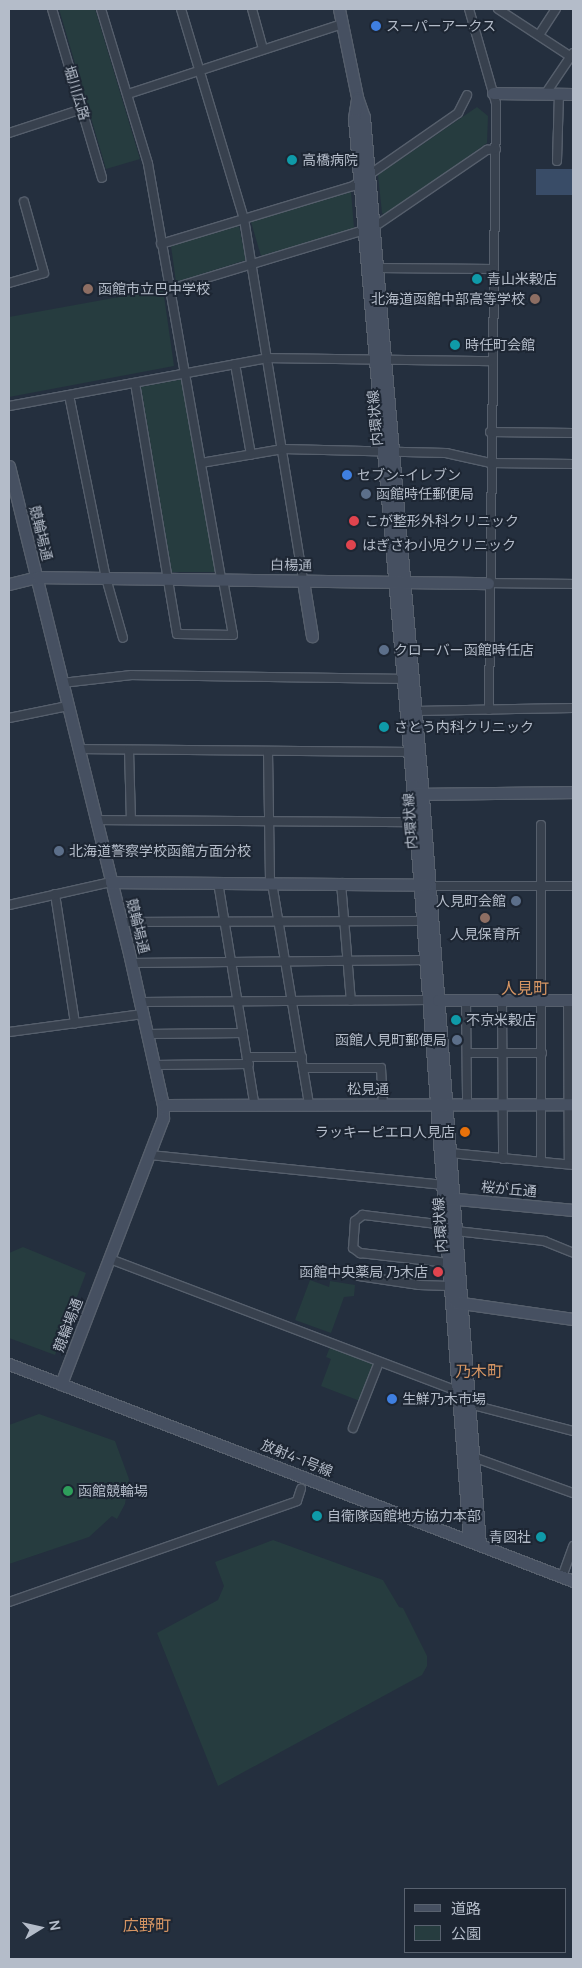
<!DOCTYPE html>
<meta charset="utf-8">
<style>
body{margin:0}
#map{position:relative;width:582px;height:1968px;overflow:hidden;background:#242f3e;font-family:Manrope,"Noto Sans JP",sans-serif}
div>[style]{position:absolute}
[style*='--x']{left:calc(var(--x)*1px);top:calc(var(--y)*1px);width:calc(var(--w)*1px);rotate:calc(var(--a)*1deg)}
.green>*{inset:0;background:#263c3f}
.water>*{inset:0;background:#394c67}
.roads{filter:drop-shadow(1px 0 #565f6c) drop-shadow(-1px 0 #565f6c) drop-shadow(0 1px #565f6c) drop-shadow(0 -1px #565f6c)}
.street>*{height:8px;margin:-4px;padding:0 4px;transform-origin:4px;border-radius:4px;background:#38414e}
.secondary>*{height:11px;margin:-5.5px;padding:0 5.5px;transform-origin:5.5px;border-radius:5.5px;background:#465061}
.dots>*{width:14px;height:14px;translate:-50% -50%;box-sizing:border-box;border:2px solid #1d2633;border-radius:50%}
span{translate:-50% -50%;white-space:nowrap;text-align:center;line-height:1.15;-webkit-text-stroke:4px #1d2633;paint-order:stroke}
.poi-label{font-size:14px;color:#b4bcc9}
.left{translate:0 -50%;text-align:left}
.right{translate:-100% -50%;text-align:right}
.street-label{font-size:14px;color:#b4bcc9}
.quarter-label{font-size:16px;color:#d59563}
.frame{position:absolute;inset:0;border:10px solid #b4bcc9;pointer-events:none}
.legend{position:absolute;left:404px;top:1888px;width:162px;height:65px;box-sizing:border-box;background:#1d2633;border:1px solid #59626f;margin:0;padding:6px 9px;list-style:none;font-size:15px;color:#b4bcc9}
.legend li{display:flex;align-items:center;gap:10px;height:25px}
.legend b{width:25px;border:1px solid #59626f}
.north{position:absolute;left:15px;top:1903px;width:50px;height:50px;-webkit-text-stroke:4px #1d2633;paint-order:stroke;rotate:80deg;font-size:14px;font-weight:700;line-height:20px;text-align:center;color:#b4bcc9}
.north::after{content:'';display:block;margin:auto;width:18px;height:22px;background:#b4bcc9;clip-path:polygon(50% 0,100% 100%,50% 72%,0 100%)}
</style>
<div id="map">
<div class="green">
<i style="clip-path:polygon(59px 9px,95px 9px,140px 159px,106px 169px)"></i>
<i style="clip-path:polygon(477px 107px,488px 116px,487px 143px,386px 215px,382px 213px,378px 175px)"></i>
<i style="clip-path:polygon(351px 192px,354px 228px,261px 256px,251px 222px)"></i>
<i style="clip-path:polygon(239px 226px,246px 260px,176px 282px,171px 246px)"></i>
<i style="clip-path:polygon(163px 289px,174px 366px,9px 397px,9px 317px)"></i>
<i style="clip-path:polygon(183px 379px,217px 572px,172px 572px,141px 387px)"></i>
<i style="clip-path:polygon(23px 1247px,86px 1273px,55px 1355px,9px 1338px,9px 1253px)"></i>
<i style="clip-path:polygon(310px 1280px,329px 1287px,330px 1281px,355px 1285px,354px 1296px,344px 1297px,331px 1333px,295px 1320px)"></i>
<i style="clip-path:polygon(330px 1347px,374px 1364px,360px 1401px,321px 1386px,331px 1359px,326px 1357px)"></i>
<i style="clip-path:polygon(39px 1414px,115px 1441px,129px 1479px,125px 1504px,117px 1519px,112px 1516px,89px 1537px,9px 1564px,9px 1425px)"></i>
<i style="clip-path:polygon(273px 1540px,383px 1580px,399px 1607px,403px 1608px,427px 1656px,427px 1666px,422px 1675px,218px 1786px,157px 1633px,218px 1600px,224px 1586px,215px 1562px)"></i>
</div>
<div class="water">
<i style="clip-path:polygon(536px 169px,573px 169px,573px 195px,536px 195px)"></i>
</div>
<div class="roads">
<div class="street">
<i style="--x:52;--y:9;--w:176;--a:73.5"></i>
<i style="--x:101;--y:9;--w:162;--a:73.1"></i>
<i style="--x:148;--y:164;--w:422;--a:80"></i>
<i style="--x:181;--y:9;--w:219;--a:73.3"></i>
<i style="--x:244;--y:219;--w:367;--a:80.7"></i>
<i style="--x:252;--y:9;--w:41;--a:74.6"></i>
<i style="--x:469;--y:9;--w:98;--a:74"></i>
<i style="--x:496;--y:103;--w:607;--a:90.66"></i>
<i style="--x:498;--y:9;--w:90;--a:33.2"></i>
<i style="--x:539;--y:35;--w:31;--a:-57"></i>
<i style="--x:546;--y:93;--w:48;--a:-56"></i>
<i style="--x:128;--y:94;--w:225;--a:-18.1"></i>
<i style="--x:9;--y:133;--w:77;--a:-18.2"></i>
<i style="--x:557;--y:161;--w:68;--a:-88.3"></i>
<i style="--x:161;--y:244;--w:201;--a:-16.8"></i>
<i style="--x:353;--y:186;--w:128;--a:-34.8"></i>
<i style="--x:458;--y:113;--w:20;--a:-63"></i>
<i style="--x:377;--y:268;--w:116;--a:0.5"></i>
<i style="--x:9;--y:283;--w:36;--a:-16"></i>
<i style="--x:44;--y:273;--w:74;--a:-105.7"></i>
<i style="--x:170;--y:289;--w:213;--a:-16.9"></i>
<i style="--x:374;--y:227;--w:137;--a:-34.3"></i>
<i style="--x:487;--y:150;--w:9;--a:-6"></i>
<i style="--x:235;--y:364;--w:92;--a:80"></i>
<i style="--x:135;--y:383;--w:254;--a:80.5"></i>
<i style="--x:177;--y:634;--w:56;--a:1"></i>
<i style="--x:233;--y:635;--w:56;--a:-100.3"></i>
<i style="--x:69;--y:395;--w:187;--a:78.6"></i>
<i style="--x:106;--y:578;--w:62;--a:74.2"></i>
<i style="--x:9;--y:406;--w:263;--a:-10.5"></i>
<i style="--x:268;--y:358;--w:224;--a:0.8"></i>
<i style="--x:490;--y:432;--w:83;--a:0.7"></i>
<i style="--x:201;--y:463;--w:83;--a:-9.7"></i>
<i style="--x:283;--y:449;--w:163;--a:1.4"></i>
<i style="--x:446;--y:453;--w:45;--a:12.8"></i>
<i style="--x:490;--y:463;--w:83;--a:0.7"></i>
<i style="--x:488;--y:583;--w:85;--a:0.7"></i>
<i style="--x:62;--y:683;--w:70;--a:-6.5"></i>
<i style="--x:132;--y:675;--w:274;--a:0.8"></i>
<i style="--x:416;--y:711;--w:157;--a:-1.1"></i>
<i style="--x:9;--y:718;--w:60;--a:-11.5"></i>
<i style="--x:79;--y:749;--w:330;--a:0.5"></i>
<i style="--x:129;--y:750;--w:70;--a:88.4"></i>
<i style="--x:268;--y:752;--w:131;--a:89.1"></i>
<i style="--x:96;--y:820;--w:319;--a:0.4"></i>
<i style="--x:541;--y:825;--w:337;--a:90"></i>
<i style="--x:218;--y:882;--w:223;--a:80.7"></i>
<i style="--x:272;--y:883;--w:224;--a:80.5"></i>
<i style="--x:341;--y:883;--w:118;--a:85.2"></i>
<i style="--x:430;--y:886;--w:143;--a:0"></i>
<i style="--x:55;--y:894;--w:131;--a:81.2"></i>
<i style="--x:9;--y:905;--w:105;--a:-12.7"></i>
<i style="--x:121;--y:922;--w:301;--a:-0.2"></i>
<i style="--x:132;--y:963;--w:293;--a:-0.6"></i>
<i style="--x:568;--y:1000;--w:164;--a:89.7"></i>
<i style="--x:466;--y:1001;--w:104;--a:89.4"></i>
<i style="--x:502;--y:1001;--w:158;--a:89.6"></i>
<i style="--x:140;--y:1002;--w:291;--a:-0.4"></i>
<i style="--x:9;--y:1032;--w:135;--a:-7.7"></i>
<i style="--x:147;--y:1034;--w:96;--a:-0.6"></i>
<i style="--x:467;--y:1053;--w:75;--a:0"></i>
<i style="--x:248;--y:1057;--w:54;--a:0"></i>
<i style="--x:154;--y:1065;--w:95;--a:-0.6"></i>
<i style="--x:304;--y:1068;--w:77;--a:0"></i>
<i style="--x:381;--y:1068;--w:36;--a:87"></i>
<i style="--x:450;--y:1153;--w:124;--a:5.6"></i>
<i style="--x:149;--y:1155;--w:295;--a:5.8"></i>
<i style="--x:445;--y:1225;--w:83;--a:-173"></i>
<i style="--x:363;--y:1215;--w:10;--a:143"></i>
<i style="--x:355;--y:1221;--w:27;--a:94"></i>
<i style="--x:353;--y:1248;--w:9;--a:36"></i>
<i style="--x:360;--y:1253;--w:89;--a:6.5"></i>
<i style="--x:456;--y:1231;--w:89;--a:6.5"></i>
<i style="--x:544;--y:1241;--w:31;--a:22"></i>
<i style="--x:110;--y:1259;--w:375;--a:20.8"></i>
<i style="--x:359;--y:1276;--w:61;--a:8.5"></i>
<i style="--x:419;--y:1285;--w:31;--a:2"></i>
<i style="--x:469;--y:1404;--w:107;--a:14.6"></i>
<i style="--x:353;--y:1428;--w:71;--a:-68.5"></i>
<i style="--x:473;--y:1457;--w:106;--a:19.8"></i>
<i style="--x:562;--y:1577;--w:33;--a:-70"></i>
<i style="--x:9;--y:1602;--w:305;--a:-19.3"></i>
<i style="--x:297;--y:1501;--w:13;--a:-72"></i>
</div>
<div class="secondary">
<i style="--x:339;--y:9;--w:90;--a:78.4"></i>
<i style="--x:357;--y:97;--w:21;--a:71"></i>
<i style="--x:364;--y:117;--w:670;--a:85.03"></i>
<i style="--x:422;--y:784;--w:762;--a:85.64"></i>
<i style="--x:493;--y:93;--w:80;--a:0.7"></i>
<i style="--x:357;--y:99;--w:20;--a:99"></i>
<i style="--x:354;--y:119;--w:669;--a:85.02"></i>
<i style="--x:412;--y:785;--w:756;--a:85.68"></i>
<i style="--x:9;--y:466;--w:502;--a:76.16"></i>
<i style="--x:129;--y:953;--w:156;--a:77.4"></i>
<i style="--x:163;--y:1105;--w:13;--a:90"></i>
<i style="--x:163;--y:1118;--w:285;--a:111"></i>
<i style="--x:303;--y:581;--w:56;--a:80.7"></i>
<i style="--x:9;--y:584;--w:30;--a:-14"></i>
<i style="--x:38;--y:577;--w:450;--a:0.8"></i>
<i style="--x:417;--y:794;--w:156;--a:-0.7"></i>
<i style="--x:111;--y:882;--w:315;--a:0.5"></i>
<i style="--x:438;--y:1000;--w:135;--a:0"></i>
<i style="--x:163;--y:1105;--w:410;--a:-0.1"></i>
<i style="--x:447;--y:1198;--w:127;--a:5.4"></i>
<i style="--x:455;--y:1302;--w:119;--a:8.2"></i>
<i style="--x:9;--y:1364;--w:604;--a:21.04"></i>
</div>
</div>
<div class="dots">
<i style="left:376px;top:26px;background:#3f7fe0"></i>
<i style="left:292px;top:160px;background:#0f9aa8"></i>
<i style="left:477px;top:279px;background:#0f9aa8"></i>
<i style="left:88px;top:289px;background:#8d6e63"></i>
<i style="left:535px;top:299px;background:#8d6e63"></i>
<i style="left:455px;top:345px;background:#0f9aa8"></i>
<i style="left:347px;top:475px;background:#3f7fe0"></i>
<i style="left:366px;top:494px;background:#5c6f8a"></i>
<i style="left:354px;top:521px;background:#e0444e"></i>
<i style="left:351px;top:545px;background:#e0444e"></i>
<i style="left:384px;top:650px;background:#5c6f8a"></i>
<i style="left:384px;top:727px;background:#0f9aa8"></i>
<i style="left:59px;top:851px;background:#5c6f8a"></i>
<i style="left:516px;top:901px;background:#5c6f8a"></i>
<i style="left:485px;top:918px;background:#8d6e63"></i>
<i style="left:456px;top:1020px;background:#0f9aa8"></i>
<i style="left:457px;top:1040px;background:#5c6f8a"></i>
<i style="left:465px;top:1132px;background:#e8710a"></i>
<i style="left:438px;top:1272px;background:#e0444e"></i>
<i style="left:392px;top:1399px;background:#3f7fe0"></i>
<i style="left:68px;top:1491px;background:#2e9e5b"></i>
<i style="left:317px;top:1516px;background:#0f9aa8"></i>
<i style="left:541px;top:1537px;background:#0f9aa8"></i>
</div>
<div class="poi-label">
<span class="left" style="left:386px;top:26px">スーパーアークス</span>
<span class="left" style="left:302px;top:160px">高橋病院</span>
<span class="left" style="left:487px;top:279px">青山米穀店</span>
<span class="left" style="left:98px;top:289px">函館市立巴中学校</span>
<span class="right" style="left:525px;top:299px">北海道函館中部高等学校</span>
<span class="left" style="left:465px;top:345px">時任町会館</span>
<span class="left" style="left:357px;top:475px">セブン-イレブン</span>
<span class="left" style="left:376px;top:494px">函館時任郵便局</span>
<span class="left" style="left:365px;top:521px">こが整形外科クリニック</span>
<span class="left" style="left:362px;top:545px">はぎさわ小児クリニック</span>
<span class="left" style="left:394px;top:650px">クローバー函館時任店</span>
<span class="left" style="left:394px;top:727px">さとう内科クリニック</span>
<span class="left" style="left:69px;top:851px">北海道警察学校函館方面分校</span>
<span class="right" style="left:506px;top:901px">人見町会館</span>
<span style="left:485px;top:934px">人見保育所</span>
<span class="left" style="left:466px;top:1020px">不京米穀店</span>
<span class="right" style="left:447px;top:1040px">函館人見町郵便局</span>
<span class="right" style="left:455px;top:1132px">ラッキーピエロ人見店</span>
<span class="right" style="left:428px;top:1272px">函館中央薬局 乃木店</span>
<span class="left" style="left:402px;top:1399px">生鮮乃木市場</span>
<span class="left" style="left:78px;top:1491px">函館競輪場</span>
<span class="left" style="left:327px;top:1516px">自衛隊函館地方協力本部</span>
<span class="right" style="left:531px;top:1537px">青図社</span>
</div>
<div class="street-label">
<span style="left:77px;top:93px;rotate:73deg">堀川広路</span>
<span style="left:375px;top:418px;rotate:-95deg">内環状線</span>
<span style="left:41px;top:533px;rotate:76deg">競輪場通</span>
<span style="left:291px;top:565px;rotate:1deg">白楊通</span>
<span style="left:410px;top:821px;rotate:-94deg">内環状線</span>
<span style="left:138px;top:926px;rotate:76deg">競輪場通</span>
<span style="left:368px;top:1089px">松見通</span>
<span style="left:509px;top:1189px;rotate:5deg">桜が丘通</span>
<span style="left:440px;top:1225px;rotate:-94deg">内環状線</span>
<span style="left:68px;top:1325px;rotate:-69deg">競輪場通</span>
<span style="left:297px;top:1458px;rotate:22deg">放射4-1号線</span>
</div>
<div class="quarter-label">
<span style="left:525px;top:988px">人見町</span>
<span style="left:479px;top:1371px">乃木町</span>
<span style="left:147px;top:1925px">広野町</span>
</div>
<div class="frame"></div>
<ul class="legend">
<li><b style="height:6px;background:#465061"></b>道路</li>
<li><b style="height:14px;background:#263c3f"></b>公園</li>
</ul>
<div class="north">N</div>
</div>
